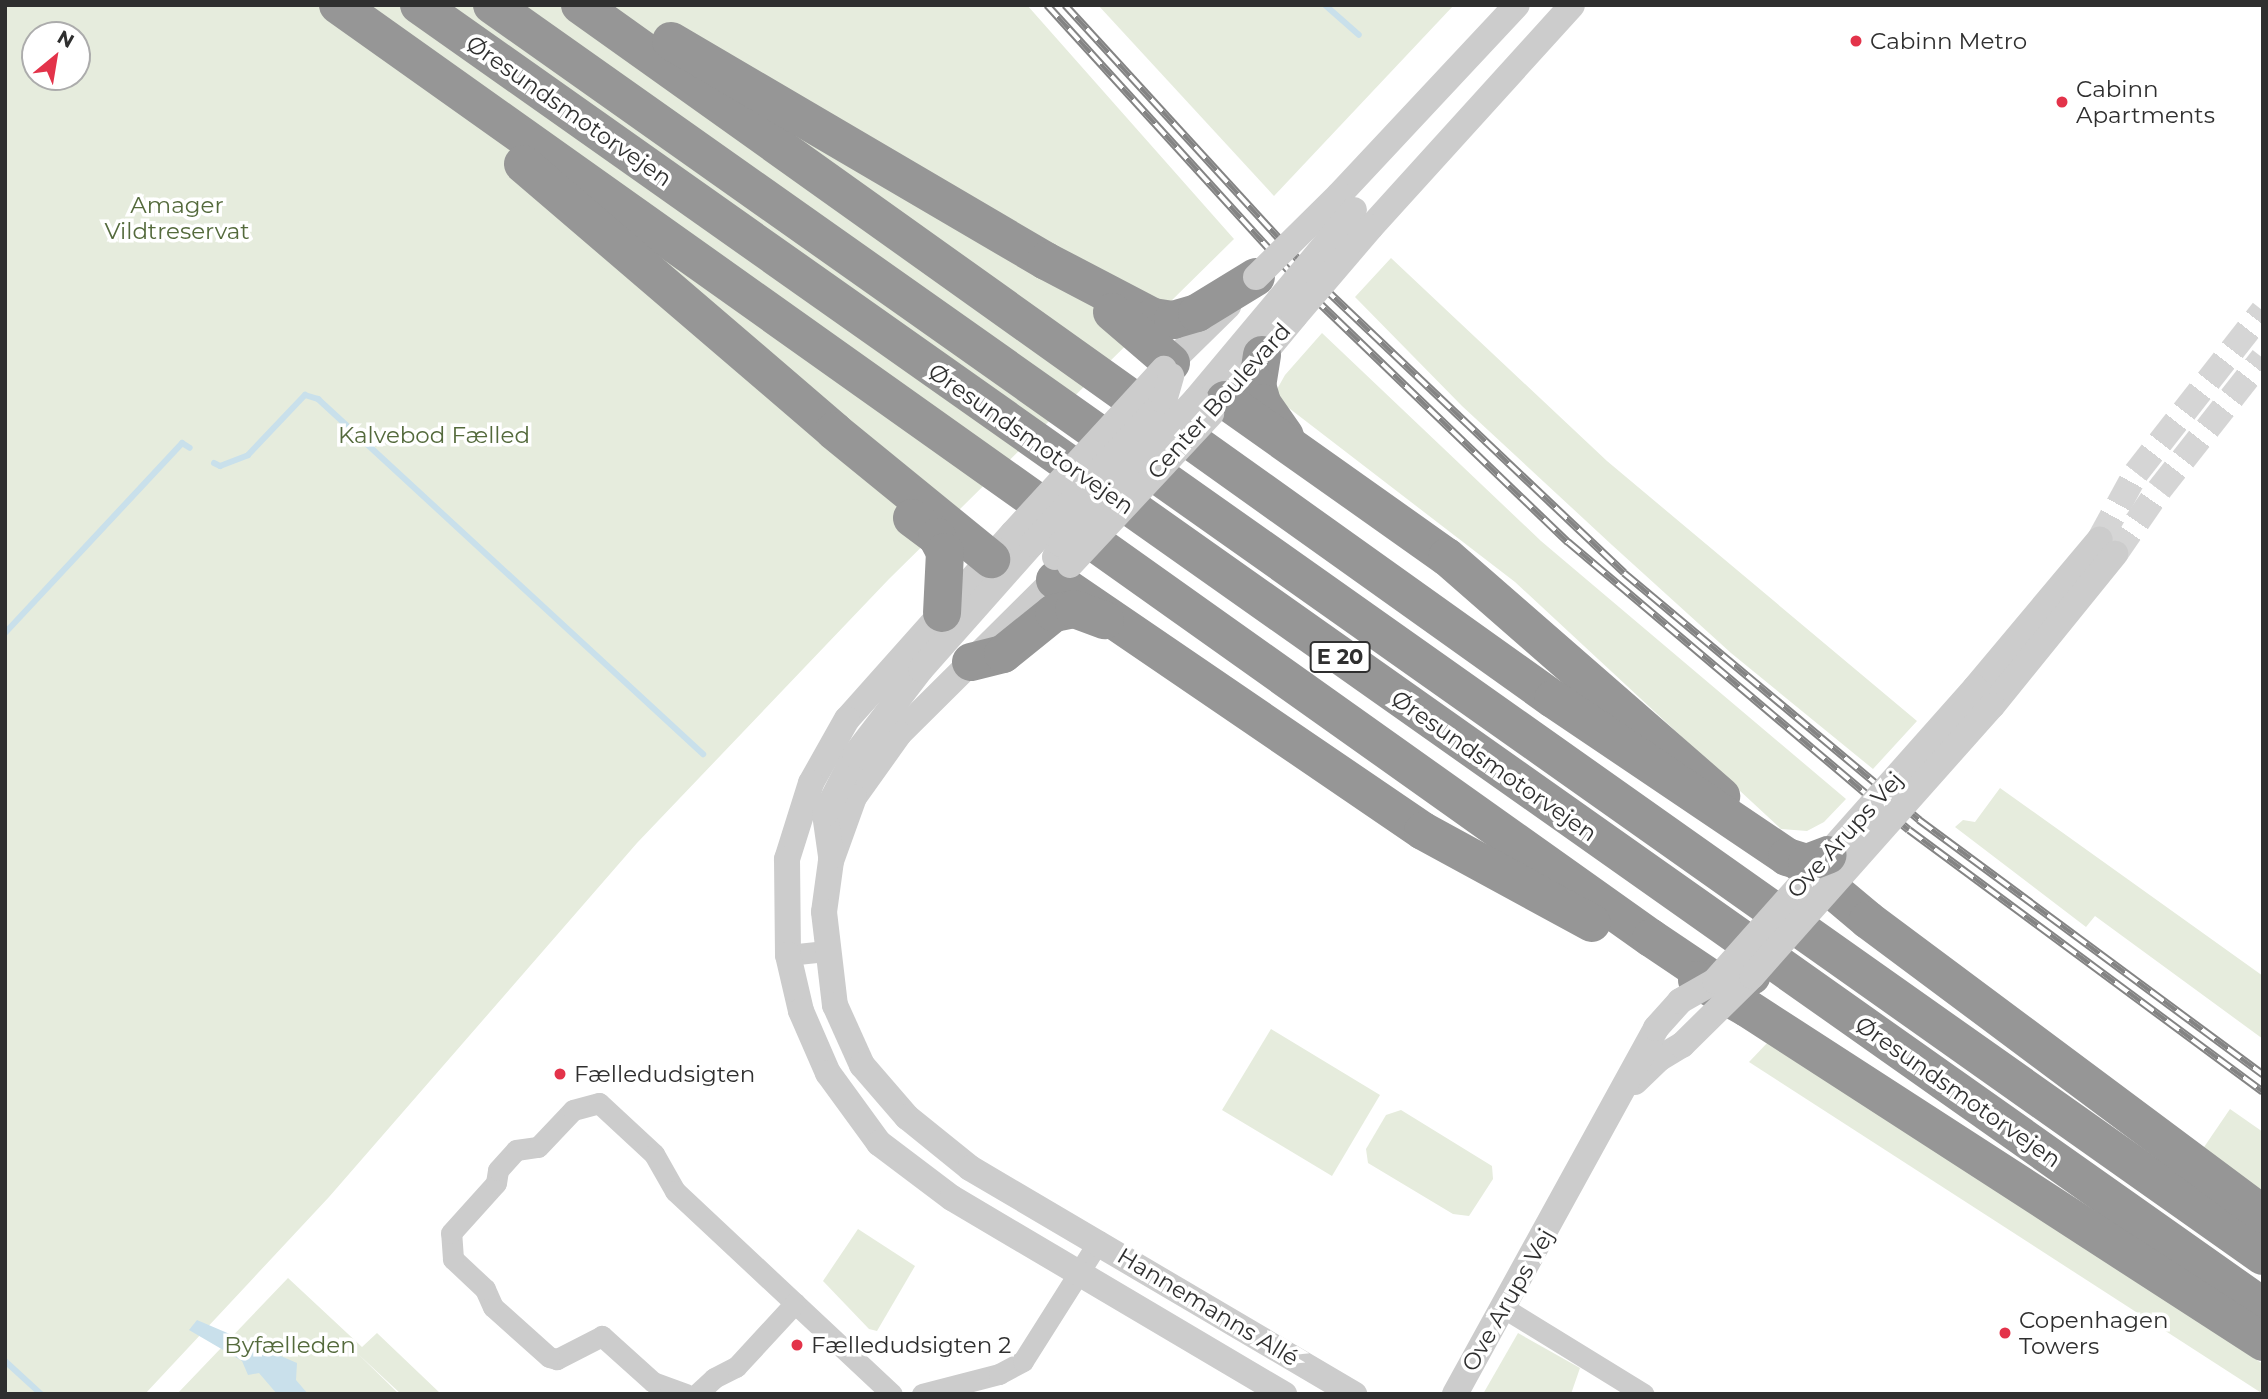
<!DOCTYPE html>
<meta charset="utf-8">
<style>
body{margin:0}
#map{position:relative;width:2268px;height:1399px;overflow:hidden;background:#fff;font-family:Montserrat,sans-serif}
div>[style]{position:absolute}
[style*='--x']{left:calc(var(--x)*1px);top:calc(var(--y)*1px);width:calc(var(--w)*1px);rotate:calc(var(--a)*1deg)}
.green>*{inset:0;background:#e6ecdd}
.water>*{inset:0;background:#c9e0eb}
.stream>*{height:6px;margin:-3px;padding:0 3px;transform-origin:3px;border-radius:3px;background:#c9e0eb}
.tertiary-tunnel>*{height:26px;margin-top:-13px;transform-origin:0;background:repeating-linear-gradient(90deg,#d5d5d5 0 26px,transparent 0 39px)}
.minor>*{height:21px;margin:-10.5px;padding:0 10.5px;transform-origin:10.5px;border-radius:10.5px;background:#ccc}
.tertiary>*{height:26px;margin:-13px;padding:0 13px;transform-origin:13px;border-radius:13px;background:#ccc}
.motorway>*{height:38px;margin:-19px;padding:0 19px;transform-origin:19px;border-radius:19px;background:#969696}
.rail>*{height:8px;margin-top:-4px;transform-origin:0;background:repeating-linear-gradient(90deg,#fff 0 16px,#848484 0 32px);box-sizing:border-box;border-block:2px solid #848484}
.tertiary-bridge>*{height:26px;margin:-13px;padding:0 13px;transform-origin:13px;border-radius:13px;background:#ccc}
.motorway-bridge>*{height:38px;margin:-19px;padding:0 19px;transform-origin:19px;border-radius:19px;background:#969696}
.dots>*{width:19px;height:19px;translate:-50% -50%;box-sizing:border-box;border:4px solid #fff;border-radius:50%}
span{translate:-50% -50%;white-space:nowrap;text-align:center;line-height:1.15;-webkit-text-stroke:7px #fff;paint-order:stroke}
.shield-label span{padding:2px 5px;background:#fff;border:2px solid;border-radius:5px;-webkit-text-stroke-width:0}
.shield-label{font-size:21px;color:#2f2f2f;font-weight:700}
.poi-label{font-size:23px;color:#2f2f2f}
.left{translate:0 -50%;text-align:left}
.street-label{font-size:23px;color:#2f2f2f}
.park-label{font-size:23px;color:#546a3c}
.frame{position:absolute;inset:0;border:7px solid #2f2f2f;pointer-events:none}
.north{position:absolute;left:21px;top:21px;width:70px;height:70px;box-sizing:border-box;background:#fff;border:2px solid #acacac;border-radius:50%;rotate:30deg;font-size:19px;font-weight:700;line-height:28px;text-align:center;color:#2f2f2f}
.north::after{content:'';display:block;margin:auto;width:24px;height:32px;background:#e3334a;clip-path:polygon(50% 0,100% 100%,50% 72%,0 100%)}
</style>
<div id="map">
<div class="green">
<i style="clip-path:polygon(evenodd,5px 5px,1027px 5px,1234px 239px,889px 579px,637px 843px,329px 1197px,145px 1394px,5px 1394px,5px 5px,35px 35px,77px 35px,77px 77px,35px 77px,35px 35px)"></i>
<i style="clip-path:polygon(1098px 5px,1454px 5px,1274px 196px)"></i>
<i style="clip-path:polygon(1391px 258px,1607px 461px,1917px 721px,1873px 769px,1731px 653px,1612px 545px,1462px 406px,1355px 297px)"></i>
<i style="clip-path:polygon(1322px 333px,1541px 541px,1846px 799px,1824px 822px,1807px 831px,1781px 829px,1515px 582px,1281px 402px,1276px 391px,1285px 375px)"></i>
<i style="clip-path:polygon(2000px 788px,2263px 976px,2263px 1039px,2095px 916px,2086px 927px,1955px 827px,1963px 820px,1975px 822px)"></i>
<i style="clip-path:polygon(1271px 1029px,1380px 1095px,1332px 1176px,1222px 1110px)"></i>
<i style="clip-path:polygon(1770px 1040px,2263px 1364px,2263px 1394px,1749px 1062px)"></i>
<i style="clip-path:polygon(2230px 1109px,2263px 1132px,2263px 1200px,2200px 1153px)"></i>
<i style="clip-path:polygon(1401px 1110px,1492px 1166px,1493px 1179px,1469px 1216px,1453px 1214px,1368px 1163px,1366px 1149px,1386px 1115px)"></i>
<i style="clip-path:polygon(858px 1229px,915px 1266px,877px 1331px,869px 1329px,823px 1281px)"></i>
<i style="clip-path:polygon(288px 1278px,362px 1347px,377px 1333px,441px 1394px,401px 1394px,357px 1353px,399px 1394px,177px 1394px)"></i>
<i style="clip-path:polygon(1518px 1333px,1580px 1368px,1571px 1394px,1483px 1394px)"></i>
</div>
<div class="water">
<i style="clip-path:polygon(197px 1320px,297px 1363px,296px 1380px,308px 1394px,277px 1394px,259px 1373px,248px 1375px,242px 1361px,189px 1330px)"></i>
</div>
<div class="stream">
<i style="--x:1325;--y:5;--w:45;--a:41.4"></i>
<i style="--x:214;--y:463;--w:7;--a:27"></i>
<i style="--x:220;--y:466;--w:30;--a:-21"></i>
<i style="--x:248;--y:455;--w:83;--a:-46.5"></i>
<i style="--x:305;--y:395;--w:14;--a:17"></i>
<i style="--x:318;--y:399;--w:524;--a:42.68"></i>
<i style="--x:5;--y:633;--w:260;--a:-47"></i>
<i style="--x:182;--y:443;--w:9;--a:32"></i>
<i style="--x:5;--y:1361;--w:49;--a:42.5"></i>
</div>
<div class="tertiary-tunnel">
<i style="--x:2100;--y:539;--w:75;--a:-61.4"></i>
<i style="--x:2136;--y:473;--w:206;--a:-51.9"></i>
<i style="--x:2115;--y:554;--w:78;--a:-55.5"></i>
<i style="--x:2159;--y:490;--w:168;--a:-51.8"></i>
</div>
<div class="minor">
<i style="--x:788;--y:955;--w:38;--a:-6"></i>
<i style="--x:1504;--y:1308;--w:164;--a:31.6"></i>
<i style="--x:686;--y:1394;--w:35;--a:-160"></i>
<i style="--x:653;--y:1382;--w:69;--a:-138"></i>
<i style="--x:602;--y:1336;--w:51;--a:152.9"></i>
<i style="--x:557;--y:1359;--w:8;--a:-166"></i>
<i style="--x:549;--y:1357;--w:75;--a:-138.2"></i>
<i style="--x:493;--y:1307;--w:20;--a:-114"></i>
<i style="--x:485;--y:1289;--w:44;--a:-136.8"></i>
<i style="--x:453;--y:1259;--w:26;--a:-94"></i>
<i style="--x:451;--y:1233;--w:67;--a:-48"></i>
<i style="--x:496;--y:1183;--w:13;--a:-81"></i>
<i style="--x:498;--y:1170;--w:27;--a:-48"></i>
<i style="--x:516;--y:1150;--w:22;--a:-8"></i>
<i style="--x:538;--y:1147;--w:51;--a:-46.6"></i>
<i style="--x:573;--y:1110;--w:27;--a:-15"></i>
<i style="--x:599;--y:1103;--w:75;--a:42.8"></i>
<i style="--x:654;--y:1154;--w:43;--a:60.4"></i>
<i style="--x:675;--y:1191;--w:297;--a:43.1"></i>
<i style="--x:697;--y:1394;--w:23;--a:-43"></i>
<i style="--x:714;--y:1378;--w:25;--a:-27"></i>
<i style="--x:736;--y:1367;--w:87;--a:-47.3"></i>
<i style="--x:922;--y:1394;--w:80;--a:-14.6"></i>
<i style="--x:999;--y:1374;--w:27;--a:-28"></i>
<i style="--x:1023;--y:1361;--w:142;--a:-57.7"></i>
</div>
<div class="tertiary">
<i style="--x:1339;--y:195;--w:260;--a:-46.9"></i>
<i style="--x:1371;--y:227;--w:299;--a:-47.8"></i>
<i style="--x:1252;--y:368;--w:67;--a:-50.4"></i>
<i style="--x:1164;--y:369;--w:90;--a:-44.5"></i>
<i style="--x:1196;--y:399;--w:129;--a:-50"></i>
<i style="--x:1013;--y:533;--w:249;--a:131.7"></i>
<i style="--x:847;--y:719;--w:73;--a:119.4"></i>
<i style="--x:811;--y:783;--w:80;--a:107.5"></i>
<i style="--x:787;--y:859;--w:96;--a:89.4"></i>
<i style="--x:788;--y:955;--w:57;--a:76.9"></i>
<i style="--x:801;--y:1011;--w:68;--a:66.5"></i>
<i style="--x:828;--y:1073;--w:87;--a:53.9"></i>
<i style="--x:879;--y:1143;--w:91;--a:37"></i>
<i style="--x:952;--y:1198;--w:386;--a:30.6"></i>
<i style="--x:1066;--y:568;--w:235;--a:135.2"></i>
<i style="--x:899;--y:734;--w:77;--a:125.5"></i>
<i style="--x:854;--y:797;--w:68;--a:109.8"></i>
<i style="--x:831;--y:861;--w:51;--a:97.8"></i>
<i style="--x:824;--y:912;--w:94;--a:83.3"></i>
<i style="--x:835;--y:1005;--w:66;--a:65.8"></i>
<i style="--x:862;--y:1065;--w:69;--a:49.1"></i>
<i style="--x:907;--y:1117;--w:81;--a:39"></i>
<i style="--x:970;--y:1168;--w:446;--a:30.5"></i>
<i style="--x:1975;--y:688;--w:194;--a:-50"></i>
<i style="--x:1992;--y:706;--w:196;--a:-51"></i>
<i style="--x:831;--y:856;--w:42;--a:-98.1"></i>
<i style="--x:825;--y:814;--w:66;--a:-63"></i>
<i style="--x:855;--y:755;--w:108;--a:-52.5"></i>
<i style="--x:921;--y:669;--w:167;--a:-48.4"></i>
<i style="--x:1635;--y:1082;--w:35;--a:-44"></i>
<i style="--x:1660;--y:1058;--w:26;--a:-31"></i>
<i style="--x:1455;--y:1394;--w:418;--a:-61.2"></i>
</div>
<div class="motorway">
<i style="--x:338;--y:5;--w:1611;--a:35.4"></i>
<i style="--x:1651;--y:938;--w:77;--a:33.9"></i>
<i style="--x:1715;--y:981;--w:37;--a:-8"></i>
<i style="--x:419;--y:5;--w:2257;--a:35.22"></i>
<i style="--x:492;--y:5;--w:2168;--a:35.24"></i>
<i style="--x:580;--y:5;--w:1195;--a:35.5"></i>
<i style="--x:671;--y:41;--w:435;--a:30.4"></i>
<i style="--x:1046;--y:261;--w:121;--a:27.6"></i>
<i style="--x:1153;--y:317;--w:20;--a:9"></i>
<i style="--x:1173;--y:320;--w:25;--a:-16"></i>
<i style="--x:1197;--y:313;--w:69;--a:-31.4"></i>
<i style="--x:523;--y:164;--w:410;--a:40.6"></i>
<i style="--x:834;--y:431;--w:203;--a:39.2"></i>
<i style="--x:1112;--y:312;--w:78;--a:40.8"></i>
<i style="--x:1262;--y:355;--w:30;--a:99"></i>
<i style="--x:1257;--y:385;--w:19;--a:74"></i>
<i style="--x:1262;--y:403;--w:40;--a:55.1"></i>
<i style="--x:1225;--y:400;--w:272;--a:35.3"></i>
<i style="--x:1447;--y:557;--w:364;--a:41.1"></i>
<i style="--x:912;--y:518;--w:31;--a:37"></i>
<i style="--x:937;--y:537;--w:17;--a:62"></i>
<i style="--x:945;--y:552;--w:61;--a:92.8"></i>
<i style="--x:1055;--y:580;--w:445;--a:34.3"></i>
<i style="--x:1423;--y:831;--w:192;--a:28.6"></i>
<i style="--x:971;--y:662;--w:33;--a:-14"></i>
<i style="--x:1003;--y:654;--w:65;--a:-38.8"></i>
<i style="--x:1054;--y:613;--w:20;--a:-11"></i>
<i style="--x:1074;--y:609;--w:33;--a:20"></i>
<i style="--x:1799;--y:862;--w:90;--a:40"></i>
<i style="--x:1868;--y:920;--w:492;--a:36.7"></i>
<i style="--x:1697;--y:980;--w:57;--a:29.2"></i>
<i style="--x:1747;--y:1008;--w:615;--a:32.91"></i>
</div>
<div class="rail">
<i style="--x:1047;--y:5;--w:395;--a:47.7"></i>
<i style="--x:1313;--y:297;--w:354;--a:43.9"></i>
<i style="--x:1568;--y:542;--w:446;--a:40.2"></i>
<i style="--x:1909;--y:830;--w:440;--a:36.5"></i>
<i style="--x:1065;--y:5;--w:382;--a:47.5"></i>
<i style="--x:1323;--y:287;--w:415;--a:43.5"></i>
<i style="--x:1624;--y:573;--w:385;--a:39.9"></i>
<i style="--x:1919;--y:820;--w:428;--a:36.5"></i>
</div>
<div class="tertiary-bridge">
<i style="--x:1256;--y:277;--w:117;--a:-44.7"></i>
<i style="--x:1279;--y:300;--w:117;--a:-50.2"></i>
<i style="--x:1295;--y:316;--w:117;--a:-49.5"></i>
<i style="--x:1013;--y:533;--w:223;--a:-47.4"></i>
<i style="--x:1032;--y:544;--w:195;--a:-47.3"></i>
<i style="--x:1164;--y:401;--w:26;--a:-74"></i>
<i style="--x:1055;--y:557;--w:14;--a:-65"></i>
<i style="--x:1061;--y:544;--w:198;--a:-47"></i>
<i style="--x:1070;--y:565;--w:207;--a:-47"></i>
<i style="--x:1656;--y:1028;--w:36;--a:-48"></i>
<i style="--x:1680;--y:1001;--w:40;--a:-29.7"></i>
<i style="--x:1715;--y:981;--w:392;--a:-48.4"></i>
<i style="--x:1682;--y:1045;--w:98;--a:-44.6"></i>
<i style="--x:1752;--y:976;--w:361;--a:-48.4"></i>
</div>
<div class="motorway-bridge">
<i style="--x:1553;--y:699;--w:282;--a:34"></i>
<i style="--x:1787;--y:857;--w:21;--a:17"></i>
<i style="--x:1807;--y:863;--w:22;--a:-21"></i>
</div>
<div class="dots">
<i style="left:1856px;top:41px;background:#e3334a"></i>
<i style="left:2062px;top:102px;background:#e3334a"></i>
<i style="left:560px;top:1074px;background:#e3334a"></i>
<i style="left:2005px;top:1333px;background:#e3334a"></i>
<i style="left:797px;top:1345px;background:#e3334a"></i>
</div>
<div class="shield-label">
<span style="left:1340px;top:657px">E 20</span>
</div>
<div class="poi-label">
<span class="left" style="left:1870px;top:41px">Cabinn Metro</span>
<span class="left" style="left:2076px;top:102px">Cabinn<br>Apartments</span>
<span class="left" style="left:574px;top:1074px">Fælledudsigten</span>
<span class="left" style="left:2019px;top:1333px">Copenhagen<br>Towers</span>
<span class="left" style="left:811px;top:1345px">Fælledudsigten 2</span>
</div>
<div class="street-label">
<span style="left:569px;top:111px;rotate:35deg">Øresundsmotorvejen</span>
<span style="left:1219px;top:401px;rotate:-48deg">Center Boulevard</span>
<span style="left:1031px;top:439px;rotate:35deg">Øresundsmotorvejen</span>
<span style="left:1494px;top:766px;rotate:35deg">Øresundsmotorvejen</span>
<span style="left:1845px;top:835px;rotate:-48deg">Ove Arups Vej</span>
<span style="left:1958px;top:1092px;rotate:35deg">Øresundsmotorvejen</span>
<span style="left:1508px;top:1300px;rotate:-60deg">Ove Arups Vej</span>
<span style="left:1208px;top:1307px;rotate:31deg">Hannemanns Allé</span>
</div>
<div class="park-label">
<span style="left:177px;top:218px">Amager<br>Vildtreservat</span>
<span style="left:434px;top:435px">Kalvebod Fælled</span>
<span style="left:290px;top:1345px">Byfælleden</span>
</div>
<div class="frame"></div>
<div class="north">N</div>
</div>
